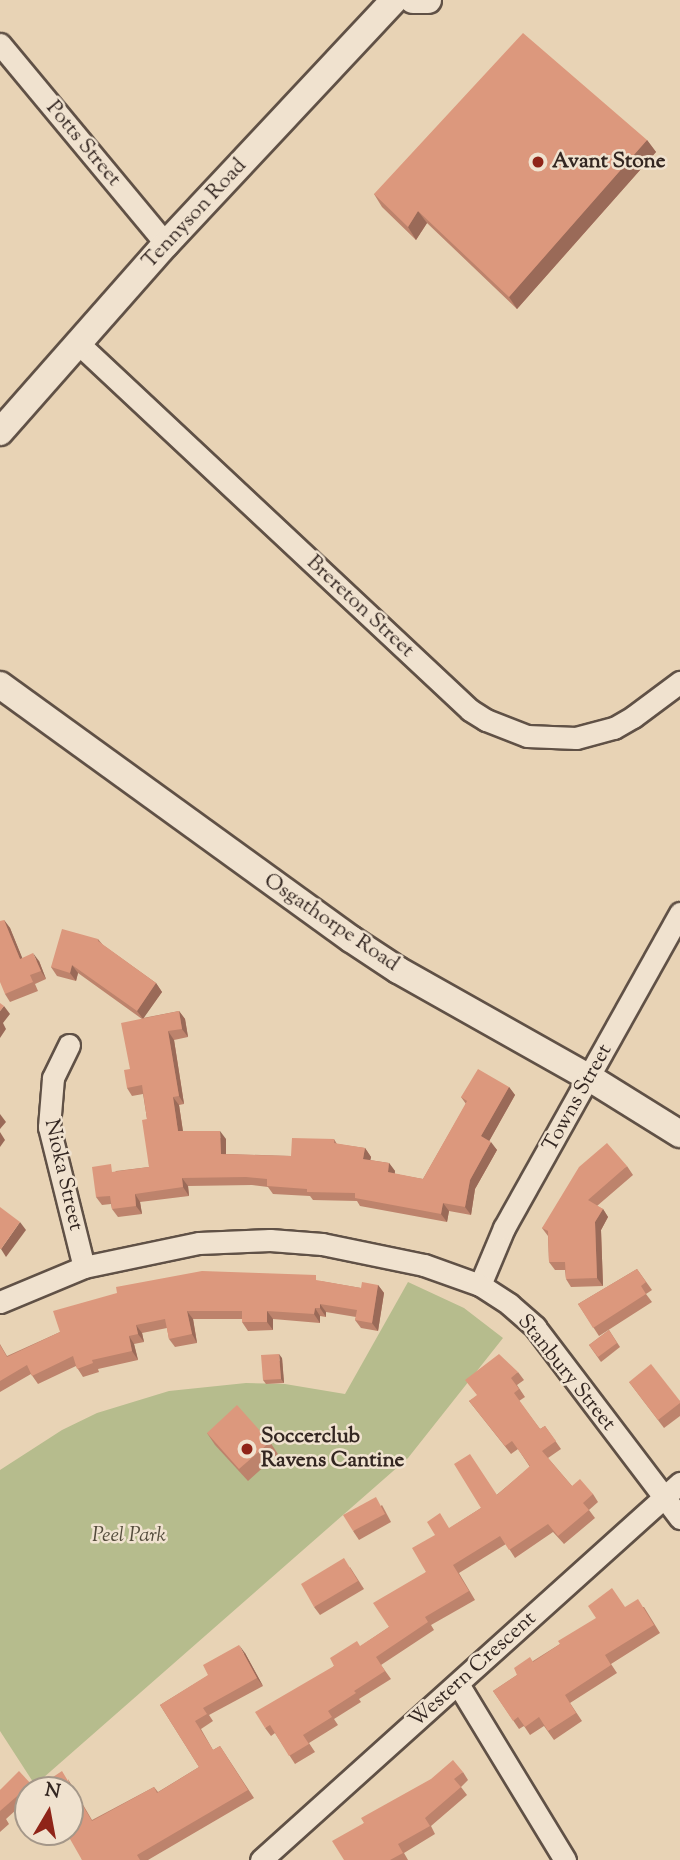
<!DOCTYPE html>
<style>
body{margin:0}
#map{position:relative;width:680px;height:1860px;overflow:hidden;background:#e8d3b5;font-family:"Sorts Mill Goudy",serif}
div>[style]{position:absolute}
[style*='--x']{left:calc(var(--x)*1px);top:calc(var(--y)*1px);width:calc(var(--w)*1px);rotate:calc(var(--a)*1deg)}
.green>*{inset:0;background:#b6bc8d}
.roads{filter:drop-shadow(2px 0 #605146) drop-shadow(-2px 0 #605146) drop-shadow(0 2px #605146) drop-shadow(0 -2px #605146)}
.minor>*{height:21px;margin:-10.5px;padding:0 10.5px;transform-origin:10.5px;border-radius:10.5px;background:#f0e2cf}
.tertiary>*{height:26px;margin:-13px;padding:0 13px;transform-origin:13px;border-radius:13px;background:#f0e2cf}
.wall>*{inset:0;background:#bd836c}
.shaded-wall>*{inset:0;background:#9a6a58}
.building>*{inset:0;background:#dc987d}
.dots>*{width:19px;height:19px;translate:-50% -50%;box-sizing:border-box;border:4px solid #f0e2cf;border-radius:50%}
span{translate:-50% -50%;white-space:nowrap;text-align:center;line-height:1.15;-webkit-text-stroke:5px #f0e2cf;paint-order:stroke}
.street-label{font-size:21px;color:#332621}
.poi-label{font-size:21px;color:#332621;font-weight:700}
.left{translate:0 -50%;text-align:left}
.park-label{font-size:21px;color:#544c3c;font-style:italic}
.north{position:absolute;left:14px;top:1776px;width:70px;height:70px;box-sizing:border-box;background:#f0e2cf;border:2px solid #a49789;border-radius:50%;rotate:10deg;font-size:19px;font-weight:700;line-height:28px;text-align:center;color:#332621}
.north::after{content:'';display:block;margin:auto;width:24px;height:32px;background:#8f2418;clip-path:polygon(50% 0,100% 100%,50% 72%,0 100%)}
</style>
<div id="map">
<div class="green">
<i style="clip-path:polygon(408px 1282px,464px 1308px,503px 1338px,408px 1458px,35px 1785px,0 1731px,0 1470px,62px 1430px,97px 1413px,169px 1391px,246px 1383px,285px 1384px,345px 1394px)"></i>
</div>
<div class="roads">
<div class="minor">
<i style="--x:0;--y:44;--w:260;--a:50.3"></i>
<i style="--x:80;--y:345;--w:534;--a:43.1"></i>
<i style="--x:470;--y:710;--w:19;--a:32"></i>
<i style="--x:486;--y:720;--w:44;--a:21.3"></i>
<i style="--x:527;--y:736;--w:49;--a:2.3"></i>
<i style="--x:576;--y:738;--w:39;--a:-15"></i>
<i style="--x:614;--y:728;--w:22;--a:-30"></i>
<i style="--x:633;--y:717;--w:59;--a:-36.7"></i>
<i style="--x:69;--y:1045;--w:37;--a:116"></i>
<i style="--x:53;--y:1078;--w:49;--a:94.7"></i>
<i style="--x:49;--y:1127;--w:144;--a:76"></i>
<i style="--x:480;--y:1285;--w:62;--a:-67.2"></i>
<i style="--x:504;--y:1228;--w:361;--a:-60.8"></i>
<i style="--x:0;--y:1302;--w:91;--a:-22.6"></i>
<i style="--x:84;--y:1267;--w:117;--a:-11.8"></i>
<i style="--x:199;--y:1243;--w:71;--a:-2.4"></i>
<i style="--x:270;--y:1240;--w:52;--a:4.4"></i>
<i style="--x:322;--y:1244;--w:104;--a:11.6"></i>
<i style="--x:424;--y:1265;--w:59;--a:19.7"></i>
<i style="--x:480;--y:1285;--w:35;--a:33"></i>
<i style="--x:509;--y:1304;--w:35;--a:41"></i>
<i style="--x:535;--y:1327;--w:240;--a:52.8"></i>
<i style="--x:458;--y:1684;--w:206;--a:58.7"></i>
<i style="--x:261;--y:1860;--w:564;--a:-41.98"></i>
</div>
<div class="tertiary">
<i style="--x:413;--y:0;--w:15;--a:0"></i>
<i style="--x:0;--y:432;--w:251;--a:-48.6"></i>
<i style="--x:166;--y:244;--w:334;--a:-46.9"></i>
<i style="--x:0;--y:685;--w:433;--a:35.9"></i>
<i style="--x:351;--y:939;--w:56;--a:33.4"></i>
<i style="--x:398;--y:970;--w:220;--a:29.4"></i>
<i style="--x:590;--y:1078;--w:106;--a:31.9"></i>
</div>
</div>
<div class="wall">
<i style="clip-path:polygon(647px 140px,656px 152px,517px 309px,427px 223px,416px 240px,382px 207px,374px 194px)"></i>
<i style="clip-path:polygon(4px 920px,10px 928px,22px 958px,39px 961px,46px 979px,35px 984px,38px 991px,10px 1002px,5px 994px)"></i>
<i style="clip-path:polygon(98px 939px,103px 945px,156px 983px,162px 992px,143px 1018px,179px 1011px,185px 1019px,188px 1037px,174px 1040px,184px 1104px,179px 1105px,183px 1131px,226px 1139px,226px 1154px,291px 1156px,334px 1139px,337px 1144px,365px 1148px,371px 1157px,370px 1160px,389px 1163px,395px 1171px,395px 1174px,423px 1179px,466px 1104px,461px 1097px,509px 1087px,515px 1095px,489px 1141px,497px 1150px,475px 1189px,471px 1215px,449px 1211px,447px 1222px,360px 1206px,357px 1201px,313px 1200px,310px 1196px,273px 1194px,268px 1187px,252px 1185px,188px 1186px,189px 1196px,140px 1202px,142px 1214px,118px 1217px,112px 1209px,111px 1204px,102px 1205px,96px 1197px,116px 1171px,149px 1167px,147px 1119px,143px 1094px,132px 1096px,127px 1088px,142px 1019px,78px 973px,76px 981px,57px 976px,51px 967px)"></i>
<i style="clip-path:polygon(627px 1166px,633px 1175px,597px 1206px,603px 1209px,608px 1217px,601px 1230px,603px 1286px,571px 1287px,566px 1279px,565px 1270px,555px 1270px,549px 1262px,548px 1236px,542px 1228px)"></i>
<i style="clip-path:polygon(637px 1269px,652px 1290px,646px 1294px,652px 1302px,599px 1336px,578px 1304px)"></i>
<i style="clip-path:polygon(320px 1281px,361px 1288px,378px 1285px,384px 1293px,378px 1331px,361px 1328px,355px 1320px,356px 1317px,326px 1312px,326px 1317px,320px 1316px,320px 1323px,273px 1319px,273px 1330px,248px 1331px,242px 1322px,242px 1319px,193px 1319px,197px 1343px,175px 1347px,169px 1339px,167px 1328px,142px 1333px,144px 1342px,134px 1344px,138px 1360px,98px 1369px,99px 1372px,83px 1377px,76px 1366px,38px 1384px,31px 1374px,0 1392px,0 1344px,7px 1356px,60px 1332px)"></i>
<i style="clip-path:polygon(609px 1330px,620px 1347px,601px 1362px,589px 1345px)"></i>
<i style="clip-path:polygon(282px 1358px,284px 1383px,266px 1384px,263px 1380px)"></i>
<i style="clip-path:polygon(518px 1372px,524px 1380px,517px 1385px,525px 1397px,519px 1401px,540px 1429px,545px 1426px,561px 1449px,548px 1458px,572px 1486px,593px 1494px,598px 1502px,589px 1510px,595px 1518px,564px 1544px,553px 1532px,515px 1558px,506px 1544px,459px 1573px,475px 1600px,431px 1625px,434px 1630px,381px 1665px,391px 1679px,359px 1699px,361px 1702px,334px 1719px,338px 1725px,309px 1743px,315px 1752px,295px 1764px,275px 1733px,271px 1736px,265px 1728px,334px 1666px,361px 1646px,389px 1627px,426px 1572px,450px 1528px,481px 1508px,530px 1467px,518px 1449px,511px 1454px,469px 1401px)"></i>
<i style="clip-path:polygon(629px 1382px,680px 1401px,680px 1416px,664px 1428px)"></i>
<i style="clip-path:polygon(207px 1433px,270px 1442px,278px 1454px,248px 1481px,215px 1445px)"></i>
<i style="clip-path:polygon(382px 1505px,391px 1522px,359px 1540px,353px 1531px)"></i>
<i style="clip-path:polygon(350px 1567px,364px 1589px,320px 1615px,314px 1607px)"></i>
<i style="clip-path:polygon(625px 1607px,644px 1607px,660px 1633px,611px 1664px,617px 1673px,570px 1703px,582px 1721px,554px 1740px,544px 1726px,530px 1735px,524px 1726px,519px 1729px,493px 1691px,517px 1675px,533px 1661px,560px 1644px)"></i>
<i style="clip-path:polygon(245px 1653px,263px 1686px,209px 1715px,213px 1721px,201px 1729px,213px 1750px,220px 1746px,254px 1798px,148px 1860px,82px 1860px,68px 1779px,92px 1820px,154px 1787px,158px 1792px,199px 1767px,160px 1705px)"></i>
<i style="clip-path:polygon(463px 1772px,468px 1780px,461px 1787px,467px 1795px,431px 1826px,435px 1834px,404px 1853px,408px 1860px,344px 1860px,364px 1823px)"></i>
<i style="clip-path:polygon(31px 1784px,35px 1790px,28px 1790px,28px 1799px,6px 1819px,9px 1824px,0 1832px,0 1790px)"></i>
</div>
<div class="shaded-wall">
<i style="clip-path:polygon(647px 140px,656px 152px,517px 309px,509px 297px)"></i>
<i style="clip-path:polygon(418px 211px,427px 223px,416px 240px,408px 227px)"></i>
<i style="clip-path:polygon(4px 920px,10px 928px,26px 967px,20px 959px)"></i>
<i style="clip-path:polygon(33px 953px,39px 961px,46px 979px,41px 971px)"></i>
<i style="clip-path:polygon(72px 965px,78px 973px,76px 981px,70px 973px)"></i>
<i style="clip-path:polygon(156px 983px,162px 992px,143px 1019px,137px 1011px)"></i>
<i style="clip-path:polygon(4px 1006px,10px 1014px,3px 1023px,6px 1029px,0 1038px,0 1011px)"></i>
<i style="clip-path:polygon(179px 1011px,185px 1019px,188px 1037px,182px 1029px)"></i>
<i style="clip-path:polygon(168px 1031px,174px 1040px,184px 1104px,179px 1096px)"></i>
<i style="clip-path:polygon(509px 1087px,515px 1095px,487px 1145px,481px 1136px)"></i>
<i style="clip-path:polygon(173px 1097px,179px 1105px,184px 1139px,178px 1131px)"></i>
<i style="clip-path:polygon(0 1114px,6px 1122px,0 1129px)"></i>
<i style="clip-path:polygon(220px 1131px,226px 1139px,226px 1162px,221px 1154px)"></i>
<i style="clip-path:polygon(0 1132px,5px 1140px,0 1147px)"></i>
<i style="clip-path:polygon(491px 1142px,497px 1150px,475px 1189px,471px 1215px,465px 1207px,470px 1180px)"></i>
<i style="clip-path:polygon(365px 1148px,371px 1157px,369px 1167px,363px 1159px)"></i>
<i style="clip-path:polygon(389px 1163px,395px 1171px,393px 1181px,388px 1172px)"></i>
<i style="clip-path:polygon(182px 1178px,188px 1186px,189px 1196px,183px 1187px)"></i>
<i style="clip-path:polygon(135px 1194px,140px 1202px,142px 1214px,136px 1206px)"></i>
<i style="clip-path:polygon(443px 1203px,449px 1211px,447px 1222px,441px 1214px)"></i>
<i style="clip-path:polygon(603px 1209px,608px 1217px,601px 1230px,603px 1286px,597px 1278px,595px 1222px)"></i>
<i style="clip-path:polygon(20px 1222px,26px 1230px,6px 1257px,1px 1249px)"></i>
<i style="clip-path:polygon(378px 1285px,384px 1293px,378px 1331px,372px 1323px)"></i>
<i style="clip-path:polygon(320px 1304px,326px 1312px,326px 1317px,320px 1308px)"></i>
<i style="clip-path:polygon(315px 1308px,320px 1316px,320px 1323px,314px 1314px)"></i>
<i style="clip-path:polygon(187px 1311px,193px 1319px,197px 1343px,192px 1334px)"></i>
<i style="clip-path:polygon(267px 1311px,273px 1319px,273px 1330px,267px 1322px)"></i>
<i style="clip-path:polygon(136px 1325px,142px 1333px,144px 1342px,138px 1334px)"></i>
<i style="clip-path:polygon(129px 1336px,134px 1344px,138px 1360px,132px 1351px)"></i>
<i style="clip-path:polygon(279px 1354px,282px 1358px,284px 1383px,281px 1379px)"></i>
<i style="clip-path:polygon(239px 1645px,245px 1653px,263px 1686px,257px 1678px)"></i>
</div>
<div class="building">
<i style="clip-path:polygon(523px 33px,647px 140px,509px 297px,418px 211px,408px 227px,374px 194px)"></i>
<i style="clip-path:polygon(4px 920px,20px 959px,33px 953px,41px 971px,30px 975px,33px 982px,5px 994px,0 982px,0 921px)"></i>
<i style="clip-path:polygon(62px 929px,98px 939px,98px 941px,156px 983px,137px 1011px,72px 965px,70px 973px,51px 967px)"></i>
<i style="clip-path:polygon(0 1003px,4px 1006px,0 1011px)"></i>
<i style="clip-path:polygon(179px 1011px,182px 1029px,168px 1031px,179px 1096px,173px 1097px,178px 1131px,220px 1131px,221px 1154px,291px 1156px,292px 1138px,334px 1139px,334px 1143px,365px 1148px,363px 1159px,389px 1163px,388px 1172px,423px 1179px,467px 1101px,461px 1097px,478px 1069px,509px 1087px,481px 1136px,491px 1142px,470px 1180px,465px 1207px,443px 1203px,441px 1214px,355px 1198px,355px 1193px,307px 1192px,307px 1189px,267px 1186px,267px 1179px,246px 1177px,182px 1178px,183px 1187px,135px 1194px,136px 1206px,112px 1209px,110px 1196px,96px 1197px,92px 1167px,111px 1164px,112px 1172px,149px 1167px,142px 1120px,147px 1119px,142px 1085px,127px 1088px,124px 1070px,130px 1069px,121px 1023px)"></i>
<i style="clip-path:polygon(607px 1143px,627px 1166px,588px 1200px,603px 1209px,595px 1222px,597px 1278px,566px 1279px,565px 1262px,549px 1262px,548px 1231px,542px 1228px,579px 1167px)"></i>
<i style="clip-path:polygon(0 1207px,20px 1222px,1px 1249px,0 1249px)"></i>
<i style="clip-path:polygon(637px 1269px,646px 1282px,641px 1286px,646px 1294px,593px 1328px,578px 1304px)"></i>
<i style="clip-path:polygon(202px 1271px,316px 1275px,316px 1280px,361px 1288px,362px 1282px,378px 1285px,372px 1323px,355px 1320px,357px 1310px,320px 1304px,320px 1308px,315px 1308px,314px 1314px,267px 1311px,267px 1322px,242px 1322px,242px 1311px,187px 1311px,192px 1334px,169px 1339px,165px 1319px,136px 1325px,138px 1334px,129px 1336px,132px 1351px,92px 1360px,93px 1363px,77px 1369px,73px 1356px,32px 1376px,27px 1365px,0 1381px,0 1345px,7px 1357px,60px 1332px,53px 1311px,117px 1293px,116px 1287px)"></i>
<i style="clip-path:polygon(609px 1330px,617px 1343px,598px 1357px,589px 1345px)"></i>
<i style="clip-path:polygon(279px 1354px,281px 1379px,263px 1380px,261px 1355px)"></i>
<i style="clip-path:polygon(499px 1354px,518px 1372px,511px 1378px,519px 1389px,514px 1393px,540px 1429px,545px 1426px,556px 1441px,542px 1451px,572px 1486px,580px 1479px,593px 1494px,583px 1503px,589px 1510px,558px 1536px,548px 1524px,509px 1550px,500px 1536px,453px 1565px,469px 1591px,425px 1617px,428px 1622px,376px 1657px,385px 1671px,354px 1691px,356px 1693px,328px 1711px,332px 1717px,303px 1735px,309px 1744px,289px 1756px,270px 1725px,265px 1728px,255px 1712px,334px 1666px,330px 1658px,357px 1641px,360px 1646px,389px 1627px,373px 1603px,426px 1572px,412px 1548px,435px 1535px,427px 1522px,440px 1513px,449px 1528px,481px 1508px,454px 1464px,470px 1454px,497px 1495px,530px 1466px,512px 1441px,505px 1446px,469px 1401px,477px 1395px,465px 1380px)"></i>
<i style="clip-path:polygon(651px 1364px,680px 1401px,680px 1403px,658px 1420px,629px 1382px)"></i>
<i style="clip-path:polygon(237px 1405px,270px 1442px,239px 1469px,207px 1433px)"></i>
<i style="clip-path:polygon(376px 1497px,385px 1514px,353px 1531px,343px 1515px)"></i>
<i style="clip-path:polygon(344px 1558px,358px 1581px,314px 1607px,301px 1584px)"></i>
<i style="clip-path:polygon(612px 1588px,625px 1607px,638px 1599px,654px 1625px,605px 1655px,611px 1665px,565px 1695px,576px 1713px,548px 1731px,539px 1717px,525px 1727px,518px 1717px,513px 1721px,493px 1691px,517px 1675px,514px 1668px,530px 1657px,533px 1662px,560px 1644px,558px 1641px,596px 1618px,588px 1606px)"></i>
<i style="clip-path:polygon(239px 1645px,257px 1678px,203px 1708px,207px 1714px,195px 1721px,213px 1750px,220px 1746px,248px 1790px,137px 1855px,140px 1860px,82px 1860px,66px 1832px,70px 1832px,70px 1790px,44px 1790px,41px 1785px,62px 1771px,92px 1821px,154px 1787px,157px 1793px,199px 1767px,160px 1705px,208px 1675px,203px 1665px)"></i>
<i style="clip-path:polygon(453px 1760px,463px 1772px,454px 1779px,461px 1787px,425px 1818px,430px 1826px,398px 1844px,403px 1853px,390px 1860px,344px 1860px,332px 1841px,364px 1823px,361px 1818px,431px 1779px)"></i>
<i style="clip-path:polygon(19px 1771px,31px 1784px,0 1811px,0 1790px)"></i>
</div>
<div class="dots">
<i style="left:538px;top:162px;background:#8f2418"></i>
<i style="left:247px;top:1449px;background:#8f2418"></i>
</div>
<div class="street-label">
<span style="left:83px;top:144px;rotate:50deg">Potts Street</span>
<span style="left:195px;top:214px;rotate:-47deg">Tennyson Road</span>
<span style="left:360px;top:607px;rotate:43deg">Brereton Street</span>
<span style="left:331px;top:923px;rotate:34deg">Osgathorpe Road</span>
<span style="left:578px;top:1098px;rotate:-61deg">Towns Street</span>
<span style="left:63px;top:1175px;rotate:77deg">Nioka Street</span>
<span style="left:566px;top:1373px;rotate:51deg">Stanbury Street</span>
<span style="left:473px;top:1670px;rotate:-42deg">Western Crescent</span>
</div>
<div class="poi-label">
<span class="left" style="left:552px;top:162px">Avant Stone</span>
<span class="left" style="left:261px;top:1449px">Soccerclub<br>Ravens Cantine</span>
</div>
<div class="park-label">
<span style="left:129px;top:1536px">Peel Park</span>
</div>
<div class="north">N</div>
</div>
